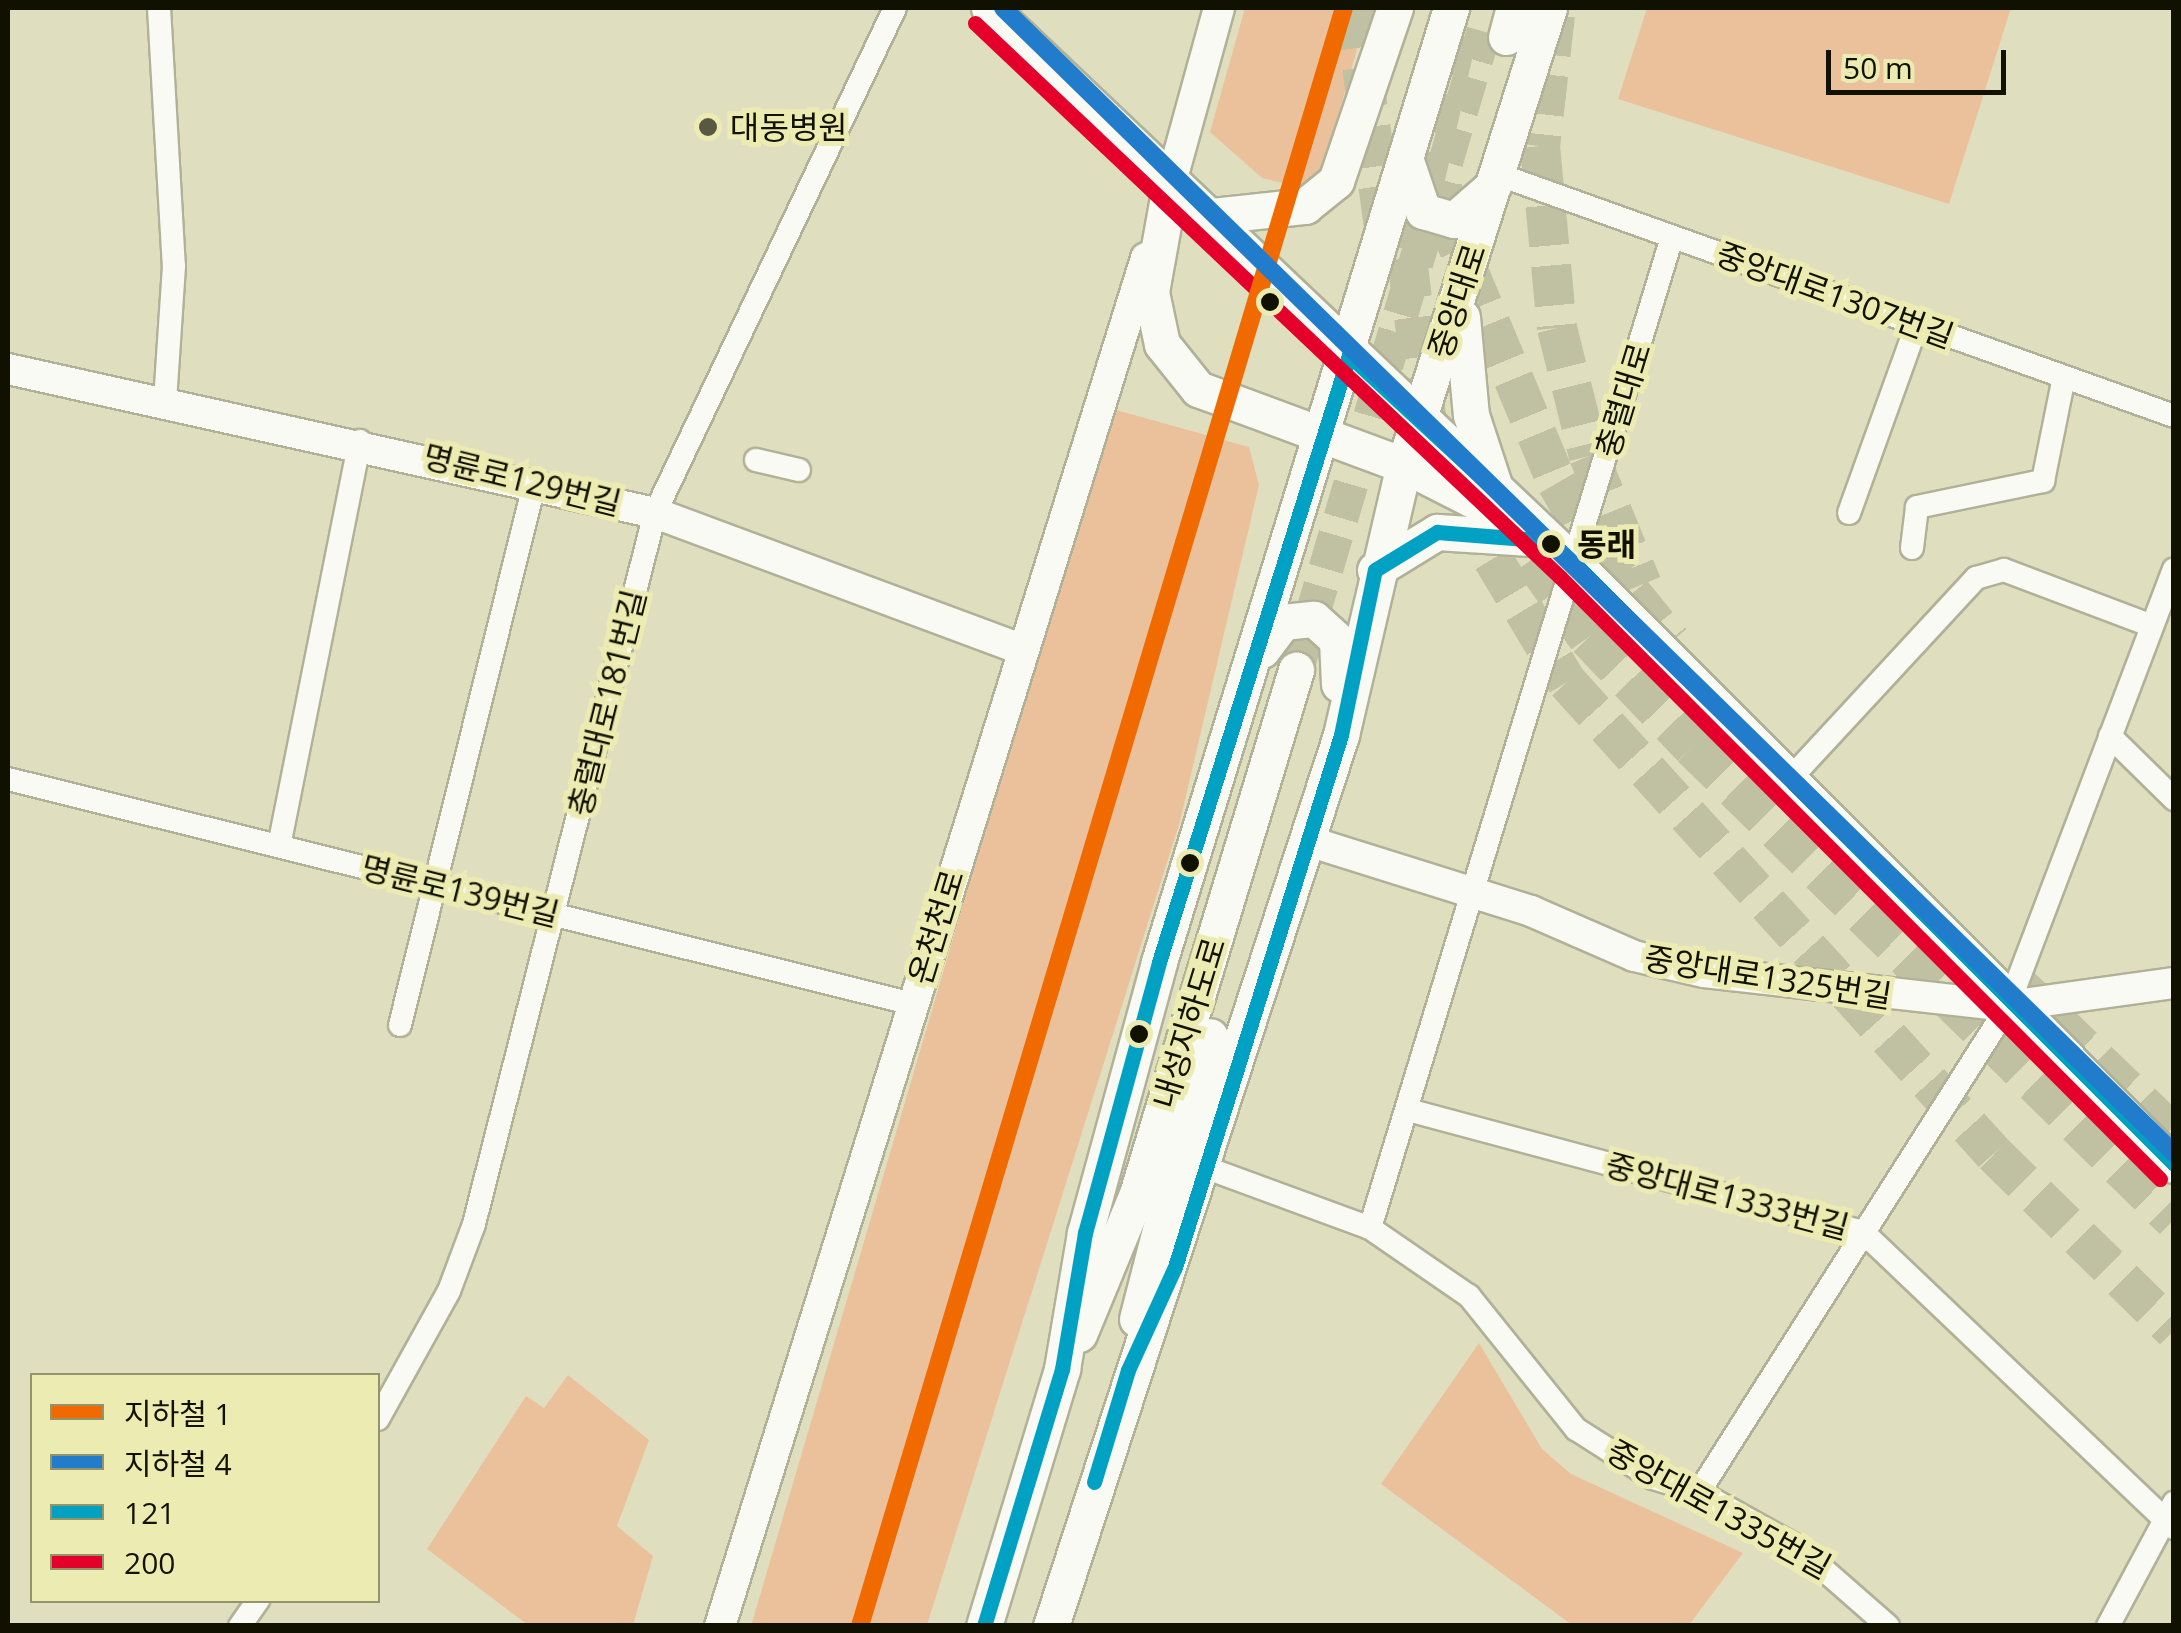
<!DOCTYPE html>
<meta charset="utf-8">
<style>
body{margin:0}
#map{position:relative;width:2181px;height:1633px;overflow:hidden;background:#dfdfbf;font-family:"Open Sans","Noto Sans KR",sans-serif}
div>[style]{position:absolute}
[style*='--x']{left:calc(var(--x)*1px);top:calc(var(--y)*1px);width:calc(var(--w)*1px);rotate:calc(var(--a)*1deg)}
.green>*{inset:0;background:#ebc19c}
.primary-tunnel>*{height:35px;margin-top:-17.5px;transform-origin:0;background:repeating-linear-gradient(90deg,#c0c0a2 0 35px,transparent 0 53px)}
.highway-tunnel>*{height:40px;margin-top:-20px;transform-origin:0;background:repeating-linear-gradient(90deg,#c0c0a2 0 40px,transparent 0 60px)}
.roads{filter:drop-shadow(2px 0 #b1b198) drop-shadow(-2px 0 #b1b198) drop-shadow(0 2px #b1b198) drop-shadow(0 -2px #b1b198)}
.street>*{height:22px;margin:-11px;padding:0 11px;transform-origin:11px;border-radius:11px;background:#fafaf5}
.secondary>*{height:30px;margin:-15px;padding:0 15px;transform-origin:15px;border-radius:15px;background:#fafaf5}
.primary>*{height:35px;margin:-17.5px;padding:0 17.5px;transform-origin:17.5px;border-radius:17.5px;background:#fafaf5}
.bus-1>*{height:15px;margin:-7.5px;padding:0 7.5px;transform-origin:7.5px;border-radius:7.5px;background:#01a1c4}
.bus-2>*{height:15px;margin:-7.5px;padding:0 7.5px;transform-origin:7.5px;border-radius:7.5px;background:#e4002b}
.metro-1>*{height:18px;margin:-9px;padding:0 9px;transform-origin:9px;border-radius:9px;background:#f06a00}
.metro-2>*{height:18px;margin:-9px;padding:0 9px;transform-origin:9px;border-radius:9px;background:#217dcb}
.dots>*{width:28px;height:28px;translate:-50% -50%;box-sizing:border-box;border:5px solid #ececb2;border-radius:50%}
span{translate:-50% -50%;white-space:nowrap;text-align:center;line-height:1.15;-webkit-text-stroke:10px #ececb2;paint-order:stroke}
.poi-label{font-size:32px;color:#110}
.left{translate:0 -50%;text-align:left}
.street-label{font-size:32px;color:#110}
.stop-label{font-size:32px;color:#110;font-weight:700}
.frame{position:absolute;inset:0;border:10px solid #110;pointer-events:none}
.legend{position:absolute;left:30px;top:1373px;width:350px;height:230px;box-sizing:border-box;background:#ececb2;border:2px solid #94946b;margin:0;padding:12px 18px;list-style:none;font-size:30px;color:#110}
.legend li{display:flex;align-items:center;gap:20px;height:50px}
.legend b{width:50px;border:2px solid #94946b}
.scale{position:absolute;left:1826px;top:50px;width:180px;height:45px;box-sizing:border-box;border:5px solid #110;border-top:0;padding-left:12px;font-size:30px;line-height:35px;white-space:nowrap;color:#110;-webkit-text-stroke:8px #ececb2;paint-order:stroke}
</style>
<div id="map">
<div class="green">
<i style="clip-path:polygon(1245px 8px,1369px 8px,1322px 171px,1300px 187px,1262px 178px,1210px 132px)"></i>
<i style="clip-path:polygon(1647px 8px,2011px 8px,1949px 204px,1618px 99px)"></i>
<i style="clip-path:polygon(1109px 408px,1249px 447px,1259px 485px,1180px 821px,927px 1625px,751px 1626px)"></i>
<i style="clip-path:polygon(1479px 1343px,1542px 1449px,1571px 1474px,1743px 1553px,1689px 1625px,1572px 1625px,1381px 1484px)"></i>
<i style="clip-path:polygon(568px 1375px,649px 1440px,617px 1526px,653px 1556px,633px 1625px,528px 1625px,427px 1549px,526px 1396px,544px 1408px)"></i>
</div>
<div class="primary-tunnel">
<i style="--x:1296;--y:670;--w:666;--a:-73.61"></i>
</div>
<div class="highway-tunnel">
<i style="--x:1354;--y:8;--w:235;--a:82.2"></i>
<i style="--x:1555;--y:15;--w:132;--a:96.5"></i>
<i style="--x:1540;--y:146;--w:183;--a:84.7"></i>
<i style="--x:1557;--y:328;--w:132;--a:76"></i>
<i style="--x:1589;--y:456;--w:139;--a:67.7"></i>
<i style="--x:1457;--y:35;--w:229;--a:102.6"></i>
<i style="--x:1407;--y:258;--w:199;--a:83.1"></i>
<i style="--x:1431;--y:456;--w:264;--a:59"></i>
<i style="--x:1567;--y:682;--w:636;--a:47.87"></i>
<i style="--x:1994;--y:1154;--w:252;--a:44.4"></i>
<i style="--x:1442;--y:185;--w:28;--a:86"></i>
<i style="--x:1444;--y:213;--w:293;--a:67.3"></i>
<i style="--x:1557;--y:483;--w:74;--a:60"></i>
<i style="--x:1594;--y:547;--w:122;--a:51"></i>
<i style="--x:1498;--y:510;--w:156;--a:54.9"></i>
<i style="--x:1588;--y:638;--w:151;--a:46.3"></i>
<i style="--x:1692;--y:747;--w:675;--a:44.46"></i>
<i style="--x:2011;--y:978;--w:226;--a:43.9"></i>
</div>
<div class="roads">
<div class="street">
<i style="--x:159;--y:8;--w:258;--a:86.7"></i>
<i style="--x:174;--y:266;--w:134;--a:93.8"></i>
<i style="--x:1497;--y:174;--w:719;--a:19.67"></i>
<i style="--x:756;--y:460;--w:44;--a:13.1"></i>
<i style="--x:1849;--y:513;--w:201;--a:-70.2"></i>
<i style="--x:1912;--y:548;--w:41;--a:-83"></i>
<i style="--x:1917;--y:507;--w:129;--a:-11.7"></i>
<i style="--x:2043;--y:481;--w:106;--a:-78.6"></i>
<i style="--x:2110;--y:736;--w:90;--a:44.5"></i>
<i style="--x:8;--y:779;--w:933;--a:13.96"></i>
<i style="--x:1788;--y:781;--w:277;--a:-47.2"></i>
<i style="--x:1976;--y:578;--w:29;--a:-16"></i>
<i style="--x:2004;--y:570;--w:158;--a:20.7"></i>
<i style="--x:279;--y:846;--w:413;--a:-78.7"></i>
<i style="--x:400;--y:1025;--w:561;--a:-76.06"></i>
<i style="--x:1408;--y:1110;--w:471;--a:15"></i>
<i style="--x:1863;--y:1232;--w:429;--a:43.6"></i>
<i style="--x:1207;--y:1168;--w:174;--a:20.2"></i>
<i style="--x:1370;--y:1228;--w:120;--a:34.5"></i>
<i style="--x:1469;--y:1296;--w:171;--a:51.2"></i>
<i style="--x:1576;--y:1429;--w:91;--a:32.5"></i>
<i style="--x:1653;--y:1478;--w:48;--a:16.9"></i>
<i style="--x:1699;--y:1492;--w:115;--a:29.2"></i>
<i style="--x:1799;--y:1548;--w:118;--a:41.2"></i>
<i style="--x:1370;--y:1228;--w:1036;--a:-73.05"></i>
<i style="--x:378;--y:1419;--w:146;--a:-61"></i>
<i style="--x:449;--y:1291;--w:72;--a:-69.5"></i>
<i style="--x:474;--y:1224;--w:734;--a:-75.72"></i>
<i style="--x:655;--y:513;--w:559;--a:-64.58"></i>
<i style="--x:1699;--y:1492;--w:576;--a:-57.55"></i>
<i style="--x:2008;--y:1006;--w:467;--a:-69.2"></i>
<i style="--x:240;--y:1626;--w:32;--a:-55"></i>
<i style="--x:2108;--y:1626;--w:140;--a:-61.8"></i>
</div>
<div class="secondary">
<i style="--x:1170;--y:186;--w:185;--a:-74.6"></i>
<i style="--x:8;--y:369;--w:663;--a:12.55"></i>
<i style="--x:655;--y:513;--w:390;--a:20.4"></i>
<i style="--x:1308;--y:841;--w:234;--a:17.4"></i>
<i style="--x:1531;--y:911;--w:112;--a:23.6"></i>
<i style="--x:1634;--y:956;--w:72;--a:12.9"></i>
<i style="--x:1704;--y:972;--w:306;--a:6.4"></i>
<i style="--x:2008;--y:1006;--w:168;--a:-7.9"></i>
<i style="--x:720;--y:1626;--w:1433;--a:-72.7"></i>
</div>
<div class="primary">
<i style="--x:989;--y:8;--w:806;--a:43.49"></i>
<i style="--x:1574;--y:563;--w:850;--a:45.1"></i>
<i style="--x:1506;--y:37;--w:30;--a:-75"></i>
<i style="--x:1406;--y:161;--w:53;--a:71.2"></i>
<i style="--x:1423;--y:211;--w:32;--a:16"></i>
<i style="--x:1454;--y:220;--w:52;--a:-41.1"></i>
<i style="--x:1170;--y:186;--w:108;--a:100.2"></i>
<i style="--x:1151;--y:292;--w:53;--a:78.1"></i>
<i style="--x:1162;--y:344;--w:58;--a:51.3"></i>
<i style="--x:1198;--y:389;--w:220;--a:20.3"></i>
<i style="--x:1404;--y:465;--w:114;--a:27"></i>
<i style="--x:1202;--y:217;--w:104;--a:-6.1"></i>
<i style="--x:1305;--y:206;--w:40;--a:-39"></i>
<i style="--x:1336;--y:181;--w:183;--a:-71.2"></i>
<i style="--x:1462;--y:317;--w:98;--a:84.8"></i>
<i style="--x:1471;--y:415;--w:74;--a:71.8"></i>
<i style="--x:1375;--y:570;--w:73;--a:-31.5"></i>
<i style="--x:1437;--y:532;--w:93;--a:3.7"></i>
<i style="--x:1262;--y:650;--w:35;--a:-53"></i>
<i style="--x:1283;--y:622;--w:31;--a:-6"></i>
<i style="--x:1314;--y:619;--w:31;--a:42"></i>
<i style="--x:1337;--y:640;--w:44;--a:87.4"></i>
<i style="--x:1137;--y:1319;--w:292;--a:-75.5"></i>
<i style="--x:1079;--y:1334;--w:152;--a:-67.5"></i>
<i style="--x:1137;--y:1194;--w:548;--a:-73.12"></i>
<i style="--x:984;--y:1626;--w:269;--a:-73.1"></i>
<i style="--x:1062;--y:1369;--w:138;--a:-80.4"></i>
<i style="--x:1085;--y:1233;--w:281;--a:-74.7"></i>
<i style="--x:1159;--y:962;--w:998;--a:-72.98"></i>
<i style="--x:1051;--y:1626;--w:937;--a:-71.97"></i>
<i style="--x:1341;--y:735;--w:277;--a:-76.9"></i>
<i style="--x:1404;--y:465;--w:479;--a:-72.4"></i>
</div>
</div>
<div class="bus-1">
<i style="--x:1094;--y:1482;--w:117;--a:-73.1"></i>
<i style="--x:1128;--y:1370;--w:113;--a:-65.5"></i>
<i style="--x:1175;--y:1267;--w:557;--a:-72.67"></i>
<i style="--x:1341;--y:735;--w:168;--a:-78.4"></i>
<i style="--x:1375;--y:570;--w:73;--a:-31.5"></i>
<i style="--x:1437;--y:532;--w:114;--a:4.5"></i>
<i style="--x:984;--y:1626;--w:269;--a:-73.1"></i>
<i style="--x:1062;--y:1369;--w:138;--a:-80.4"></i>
<i style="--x:1085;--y:1233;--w:281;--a:-74.7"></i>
<i style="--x:1159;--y:962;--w:636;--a:-72.62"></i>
<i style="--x:1349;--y:355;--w:306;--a:42.8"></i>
<i style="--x:1574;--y:563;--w:849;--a:45.05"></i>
</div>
<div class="bus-2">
<i style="--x:975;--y:23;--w:806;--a:43.44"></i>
<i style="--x:1560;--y:577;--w:850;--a:45.1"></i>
</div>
<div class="metro-1">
<i style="--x:860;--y:1626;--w:1689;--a:-73.35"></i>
</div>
<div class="metro-2">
<i style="--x:1003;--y:8;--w:1638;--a:44.36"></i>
</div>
<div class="dots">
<i style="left:708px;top:127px;background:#595943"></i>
<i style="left:1270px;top:302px;background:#110"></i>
<i style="left:1551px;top:544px;background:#110"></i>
<i style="left:1190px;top:863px;background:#110"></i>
<i style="left:1139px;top:1034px;background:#110"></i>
</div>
<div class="poi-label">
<span class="left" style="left:730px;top:127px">대동병원</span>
</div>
<div class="street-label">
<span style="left:1835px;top:295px;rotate:20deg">중앙대로1307번길</span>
<span style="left:1457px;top:301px;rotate:-72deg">중앙대로</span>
<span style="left:1623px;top:400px;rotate:-73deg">충렬대로</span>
<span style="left:522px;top:480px;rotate:14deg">명륜로129번길</span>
<span style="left:607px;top:703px;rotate:-76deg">충렬대로181번길</span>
<span style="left:460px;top:891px;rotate:14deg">명륜로139번길</span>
<span style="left:936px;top:927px;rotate:-73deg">온천천로</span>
<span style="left:1768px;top:977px;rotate:9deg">중앙대로1325번길</span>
<span style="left:1189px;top:1023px;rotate:-73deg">내성지하도로</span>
<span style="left:1727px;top:1196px;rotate:15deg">중앙대로1333번길</span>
<span style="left:1719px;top:1509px;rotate:29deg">중앙대로1335번길</span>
</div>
<div class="stop-label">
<span class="left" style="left:1577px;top:544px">동래</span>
</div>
<div class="frame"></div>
<ul class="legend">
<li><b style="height:12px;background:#f06a00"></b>지하철 1</li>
<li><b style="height:12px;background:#217dcb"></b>지하철 4</li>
<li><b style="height:12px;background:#01a1c4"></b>121</li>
<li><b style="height:12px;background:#e4002b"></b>200</li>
</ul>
<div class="scale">50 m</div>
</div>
